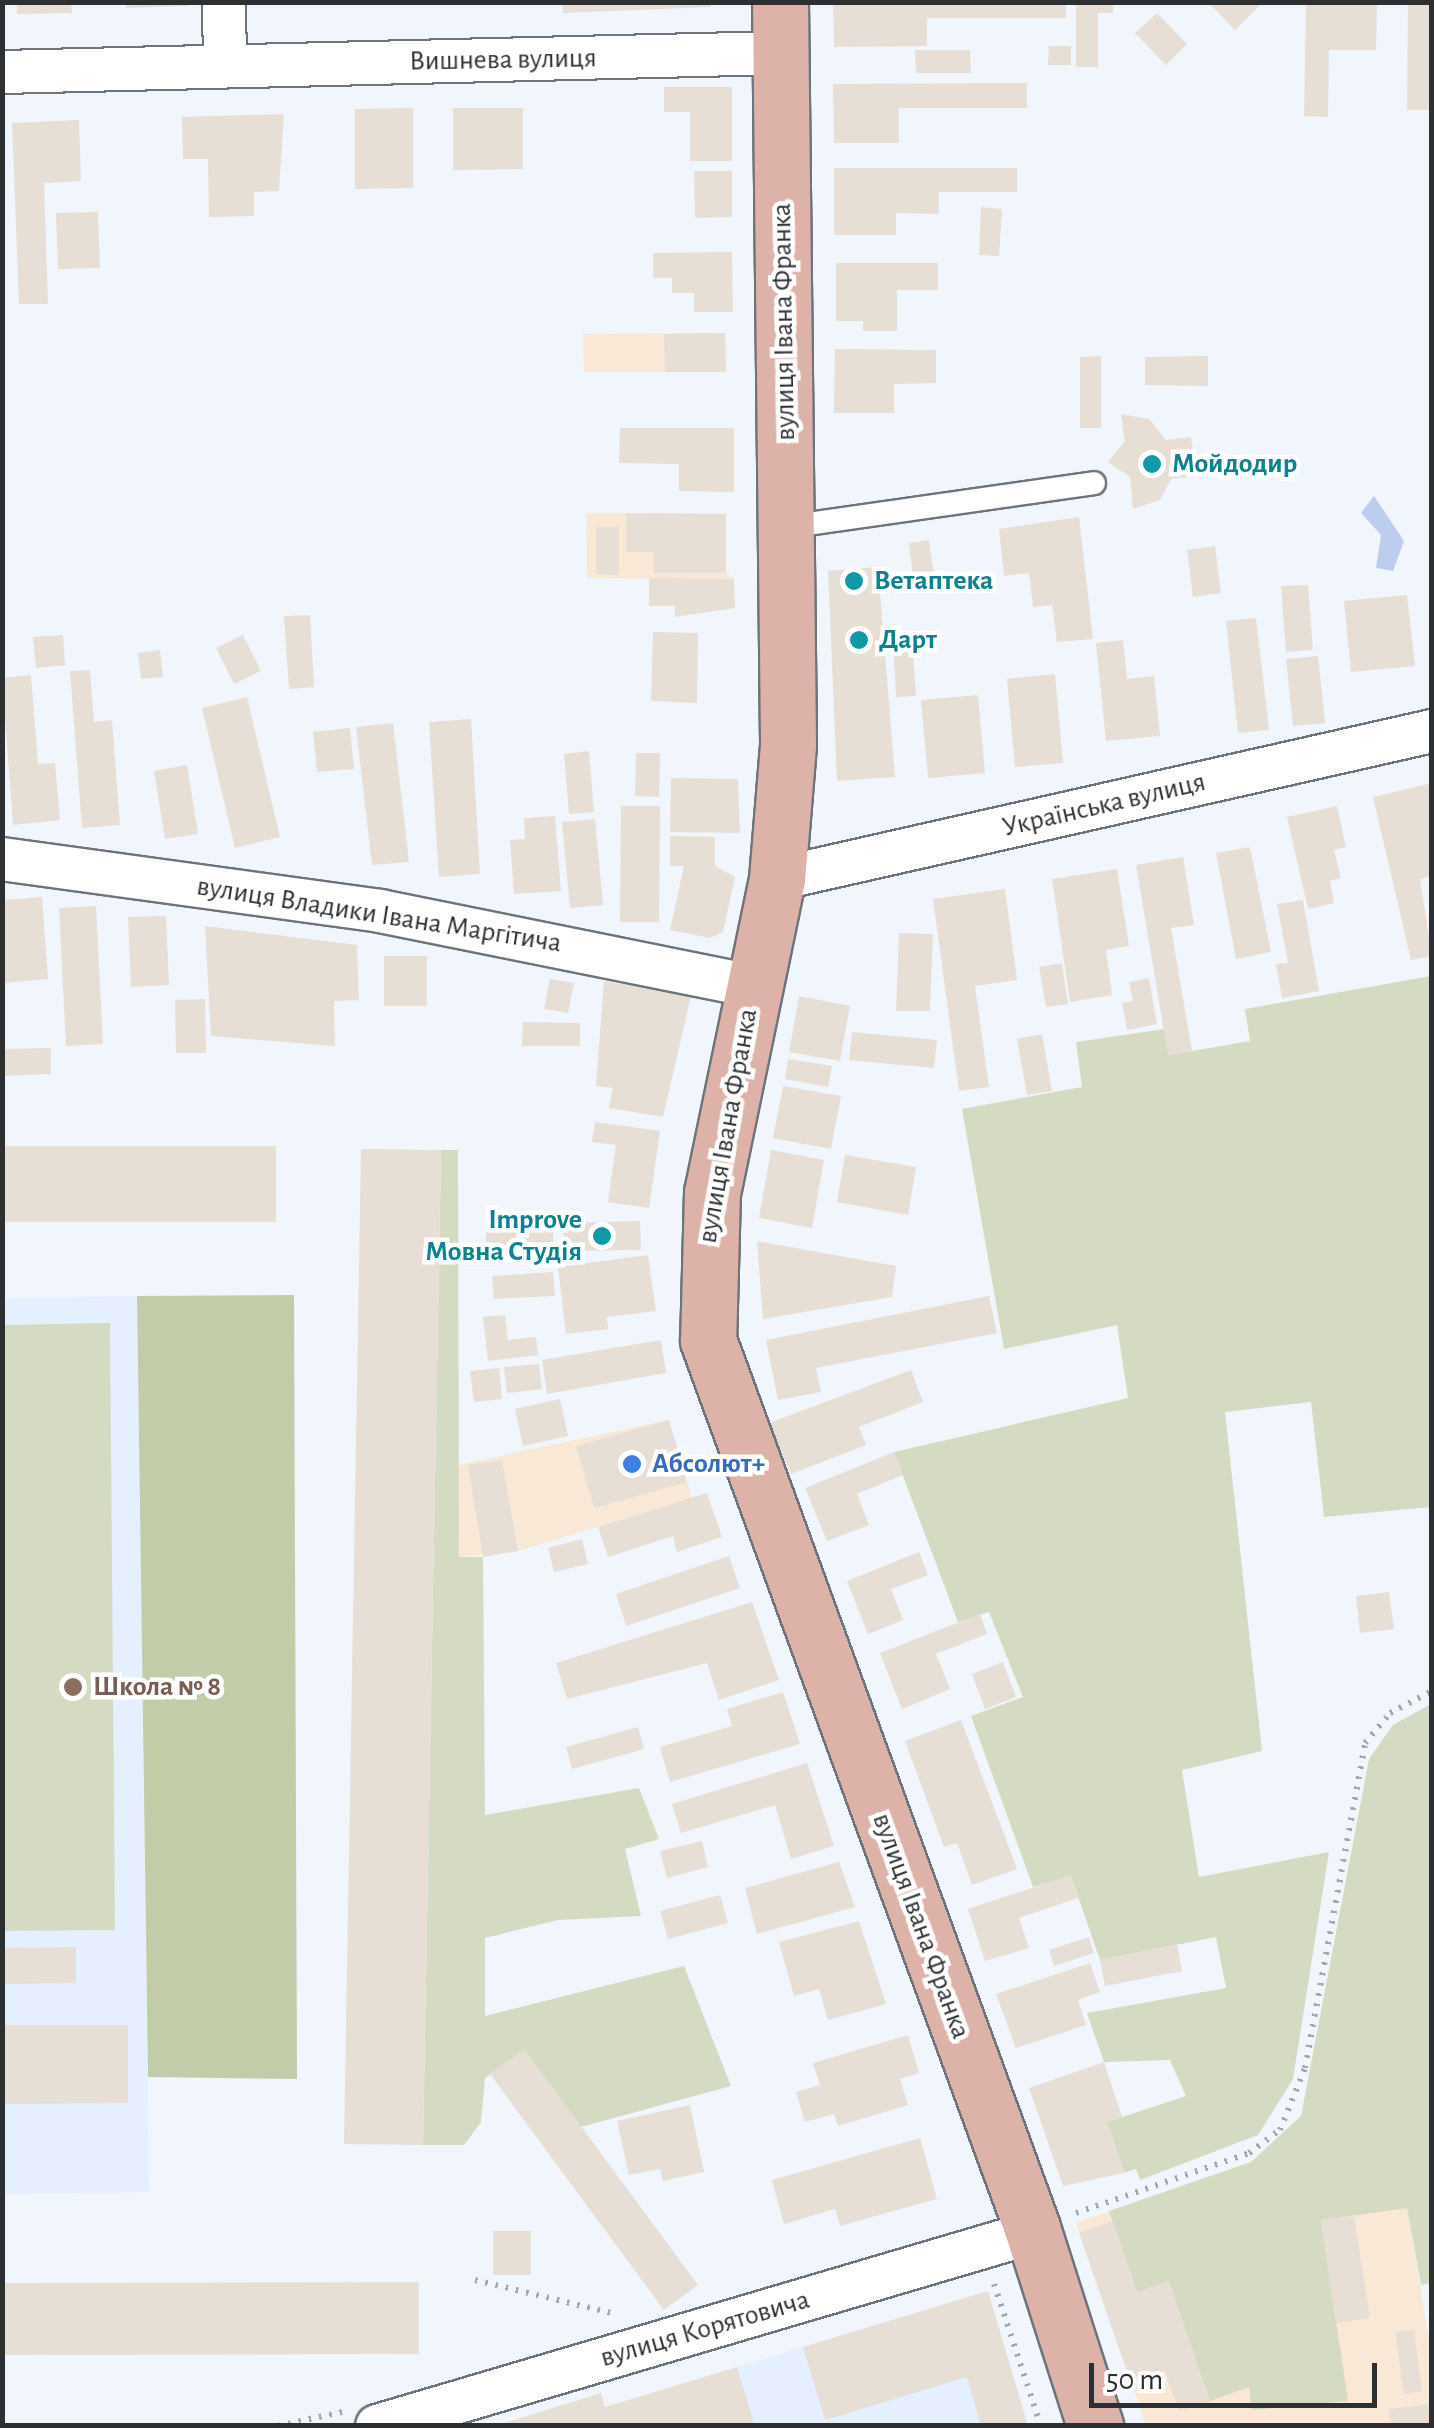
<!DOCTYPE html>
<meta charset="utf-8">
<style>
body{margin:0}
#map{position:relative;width:1434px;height:2428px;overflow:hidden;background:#f1f6fd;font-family:"Alegreya Sans",sans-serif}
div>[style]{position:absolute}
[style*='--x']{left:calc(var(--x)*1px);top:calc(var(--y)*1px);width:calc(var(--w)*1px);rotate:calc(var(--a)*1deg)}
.commercial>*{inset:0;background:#fae8d7}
.built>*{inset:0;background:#e4f0ff}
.green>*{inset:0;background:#d4dbc2}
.forest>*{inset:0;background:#c2cca9}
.water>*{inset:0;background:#bccdee}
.building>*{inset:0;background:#e7ded6}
.path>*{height:6px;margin-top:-3px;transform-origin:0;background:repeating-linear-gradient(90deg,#a3a8ad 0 2.5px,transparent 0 10.5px)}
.roads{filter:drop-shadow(2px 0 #6e747c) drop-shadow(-2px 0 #6e747c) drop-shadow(0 2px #6e747c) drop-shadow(0 -2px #6e747c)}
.service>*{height:22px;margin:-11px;padding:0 11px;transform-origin:11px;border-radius:11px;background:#fff}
.minor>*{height:42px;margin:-21px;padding:0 21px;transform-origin:21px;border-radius:21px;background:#fff}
.primary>*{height:55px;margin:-27.5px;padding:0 27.5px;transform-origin:27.5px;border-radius:27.5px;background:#ddb2a8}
.dots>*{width:28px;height:28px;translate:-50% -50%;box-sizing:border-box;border:5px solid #fff;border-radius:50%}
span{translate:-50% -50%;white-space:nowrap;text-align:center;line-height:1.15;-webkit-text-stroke:9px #fff;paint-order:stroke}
.street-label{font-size:28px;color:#2d3033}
.culture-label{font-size:28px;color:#0d838f;font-weight:700}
.left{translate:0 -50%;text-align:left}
.right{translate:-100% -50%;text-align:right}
.shop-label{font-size:28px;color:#366cbe;font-weight:700}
.education-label{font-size:28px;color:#785e54;font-weight:700}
.frame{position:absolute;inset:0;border:5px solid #2d3033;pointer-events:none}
.scale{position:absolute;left:1089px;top:2363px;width:288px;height:45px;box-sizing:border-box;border:5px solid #2d3033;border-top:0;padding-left:12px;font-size:30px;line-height:35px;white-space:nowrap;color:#2d3033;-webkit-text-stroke:8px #fff;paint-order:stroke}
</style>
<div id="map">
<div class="commercial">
<i style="clip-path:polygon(725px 333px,726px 372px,584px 372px,583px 334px)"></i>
<i style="clip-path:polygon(586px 513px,726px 514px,726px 572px,734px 579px,587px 578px)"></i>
<i style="clip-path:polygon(669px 1420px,692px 1498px,518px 1551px,459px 1557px,458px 1465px)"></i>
<i style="clip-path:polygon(1349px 1865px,1431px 2350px,1431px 2425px,1146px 2425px,1076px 2223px,1225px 2171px,1314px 2176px,1303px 2110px)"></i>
</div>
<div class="built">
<i style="clip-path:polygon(137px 1296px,149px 2192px,3px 2194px,2px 1298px)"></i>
<i style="clip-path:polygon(988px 2291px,1028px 2425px,755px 2425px,737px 2367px)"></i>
</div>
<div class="green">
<i style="clip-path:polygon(1431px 976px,1431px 1507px,1324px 1517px,1311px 1402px,1225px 1412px,1262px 1751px,1182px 1770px,1199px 1877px,1329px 1852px,1293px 2079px,1258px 2135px,1140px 2180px,1136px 2169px,1124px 2173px,1107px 2122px,1186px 2096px,1170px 2060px,1104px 2062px,1087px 2013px,1226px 1988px,1216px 1937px,1100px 1960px,1071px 1876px,1033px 1887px,971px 1716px,1023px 1697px,989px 1612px,958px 1622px,894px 1452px,1128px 1398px,1117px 1325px,1004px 1349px,962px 1109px,1082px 1087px,1076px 1042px,1164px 1029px,1169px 1055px,1250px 1041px,1245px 1009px)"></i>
<i style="clip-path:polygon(441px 1150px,458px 1150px,459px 1557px,483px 1557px,485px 1815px,639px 1788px,659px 1839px,625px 1849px,641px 1916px,558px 1920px,485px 1938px,485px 2016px,684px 1966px,731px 2086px,581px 2127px,524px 2050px,485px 2078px,481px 2122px,464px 2145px,423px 2145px)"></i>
<i style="clip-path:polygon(110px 1323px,115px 1930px,3px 1931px,3px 1325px)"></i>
<i style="clip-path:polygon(1431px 1704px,1431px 2283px,1421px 2285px,1407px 2208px,1321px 2220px,1348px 2401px,1252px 2410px,1249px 2387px,1210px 2401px,1168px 2282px,1137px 2292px,1109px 2211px,1251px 2162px,1301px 2116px,1369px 1759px,1393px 1725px)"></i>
</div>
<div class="forest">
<i style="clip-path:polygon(294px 1295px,297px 2079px,148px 2077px,137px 1296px)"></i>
</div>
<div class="water">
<i style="clip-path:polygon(1374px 496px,1404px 541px,1393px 571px,1376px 568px,1381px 535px,1361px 513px)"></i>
</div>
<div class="building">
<i style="clip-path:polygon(17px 2px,71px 2px,72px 13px,17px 14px)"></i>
<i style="clip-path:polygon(126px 2px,188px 2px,188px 6px,126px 8px)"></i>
<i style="clip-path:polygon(563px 2px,711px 2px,711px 7px,563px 13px)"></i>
<i style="clip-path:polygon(833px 2px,1066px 2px,1066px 18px,927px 18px,927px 46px,834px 47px)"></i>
<i style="clip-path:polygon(1076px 2px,1113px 2px,1113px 13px,1098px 13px,1098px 67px,1076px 67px)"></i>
<i style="clip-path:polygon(1208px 2px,1263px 2px,1235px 30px)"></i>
<i style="clip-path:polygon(1306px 2px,1377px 2px,1376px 50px,1329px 50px,1328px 117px,1304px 116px)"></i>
<i style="clip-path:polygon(1408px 2px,1432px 2px,1432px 110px,1407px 110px)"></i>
<i style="clip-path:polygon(1157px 13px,1187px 44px,1166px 65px,1135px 33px)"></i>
<i style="clip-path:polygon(1049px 46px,1071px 46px,1071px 65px,1048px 65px)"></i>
<i style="clip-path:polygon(915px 50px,970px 50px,971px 73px,916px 73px)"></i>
<i style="clip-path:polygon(1027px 83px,1027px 108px,899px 108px,899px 143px,834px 143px,833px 84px)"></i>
<i style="clip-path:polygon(664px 87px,732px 87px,732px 161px,690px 161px,690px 112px,664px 112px)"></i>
<i style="clip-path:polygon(413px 108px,413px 188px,355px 189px,355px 109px)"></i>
<i style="clip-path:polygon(453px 108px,523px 108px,523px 169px,453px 170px)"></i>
<i style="clip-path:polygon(284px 114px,279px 191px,254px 192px,254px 216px,209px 217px,208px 159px,183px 159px,182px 117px)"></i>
<i style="clip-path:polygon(79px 120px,81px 181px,44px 183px,48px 304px,19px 304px,12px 123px)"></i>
<i style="clip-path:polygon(834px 168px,1017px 168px,1017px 192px,939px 192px,939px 214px,896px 213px,896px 235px,834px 235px)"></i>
<i style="clip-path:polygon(694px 171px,732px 171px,732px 217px,695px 218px)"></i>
<i style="clip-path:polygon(981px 207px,1002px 209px,999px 256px,979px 255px)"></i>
<i style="clip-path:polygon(98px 212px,100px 268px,58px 269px,56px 213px)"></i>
<i style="clip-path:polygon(732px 252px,733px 312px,694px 312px,694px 293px,672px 293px,672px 278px,653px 278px,653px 253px)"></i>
<i style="clip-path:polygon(836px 263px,938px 263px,938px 290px,897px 290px,897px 331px,863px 331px,863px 321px,836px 321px)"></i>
<i style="clip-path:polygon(725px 333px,726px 372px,665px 372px,664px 334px)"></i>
<i style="clip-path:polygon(835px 349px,936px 350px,936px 383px,894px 384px,894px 413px,834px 413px)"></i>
<i style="clip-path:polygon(1101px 356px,1101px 428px,1080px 428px,1080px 357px)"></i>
<i style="clip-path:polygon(1208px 356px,1208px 386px,1145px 385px,1145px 357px)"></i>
<i style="clip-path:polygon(1121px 414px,1149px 419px,1166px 440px,1191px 437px,1197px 476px,1171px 479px,1160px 500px,1133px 509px,1130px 477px,1108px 462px,1125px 441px)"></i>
<i style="clip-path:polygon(620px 428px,734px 428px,734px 492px,679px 491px,679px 464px,619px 463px)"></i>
<i style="clip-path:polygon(626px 513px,726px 514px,726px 573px,654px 573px,654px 552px,626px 552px)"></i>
<i style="clip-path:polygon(1079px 517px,1093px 639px,1057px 642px,1052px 605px,1033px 607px,1029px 573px,1004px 576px,999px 529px)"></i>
<i style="clip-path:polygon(596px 527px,619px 527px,619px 575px,596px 574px)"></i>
<i style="clip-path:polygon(929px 540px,934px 575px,913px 577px,909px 543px)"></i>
<i style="clip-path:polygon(1215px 546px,1221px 593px,1193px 597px,1187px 550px)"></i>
<i style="clip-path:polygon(878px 567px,895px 777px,837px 781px,828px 571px)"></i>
<i style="clip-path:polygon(649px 578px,734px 579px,735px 608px,675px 617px,675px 606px,649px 606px)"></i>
<i style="clip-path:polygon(1308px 585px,1313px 650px,1286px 652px,1281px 586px)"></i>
<i style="clip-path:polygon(1407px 595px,1415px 666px,1351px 672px,1344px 601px)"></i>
<i style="clip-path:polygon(310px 615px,314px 687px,289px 689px,284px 616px)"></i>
<i style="clip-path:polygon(1256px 618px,1269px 730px,1238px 733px,1226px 621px)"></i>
<i style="clip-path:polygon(653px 632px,698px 633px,697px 703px,651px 701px)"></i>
<i style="clip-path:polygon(63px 635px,65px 665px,36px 668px,33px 637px)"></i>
<i style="clip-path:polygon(243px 635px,261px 671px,234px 684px,216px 648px)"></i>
<i style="clip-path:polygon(912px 635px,916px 696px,896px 697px,893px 636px)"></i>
<i style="clip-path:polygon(1123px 640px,1127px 679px,1154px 676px,1160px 736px,1106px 741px,1096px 643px)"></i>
<i style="clip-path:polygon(160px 650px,163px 677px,141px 679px,138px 653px)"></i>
<i style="clip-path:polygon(1318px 656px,1325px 723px,1293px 726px,1286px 659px)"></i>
<i style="clip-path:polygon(90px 670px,94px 722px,112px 720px,120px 825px,82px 828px,70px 671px)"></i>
<i style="clip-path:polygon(1055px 674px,1063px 763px,1015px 767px,1007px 679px)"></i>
<i style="clip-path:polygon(31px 675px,38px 764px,55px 763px,60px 820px,13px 825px,2px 678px)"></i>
<i style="clip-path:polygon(978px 695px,985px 773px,928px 778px,921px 700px)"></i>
<i style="clip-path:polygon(247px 697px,280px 837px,235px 848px,202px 708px)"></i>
<i style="clip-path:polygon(471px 719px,480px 874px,439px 877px,429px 722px)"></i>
<i style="clip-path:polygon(393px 723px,409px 862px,372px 865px,356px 727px)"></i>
<i style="clip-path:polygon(350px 728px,354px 769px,317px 772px,313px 732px)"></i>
<i style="clip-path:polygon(589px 751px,594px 812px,569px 814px,564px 754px)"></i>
<i style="clip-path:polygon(636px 753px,660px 753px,659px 797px,635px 796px)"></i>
<i style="clip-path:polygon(187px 765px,198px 834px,165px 839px,154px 771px)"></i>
<i style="clip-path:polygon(671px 778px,738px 779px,740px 833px,670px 832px)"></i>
<i style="clip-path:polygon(1432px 783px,1432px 876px,1420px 879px,1432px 956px,1411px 960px,1373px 797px)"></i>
<i style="clip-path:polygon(621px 806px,660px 806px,659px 922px,620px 922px)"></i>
<i style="clip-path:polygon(1337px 806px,1346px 847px,1334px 850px,1341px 878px,1330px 881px,1334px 903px,1308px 909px,1287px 817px)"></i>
<i style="clip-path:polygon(555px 816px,561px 891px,514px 894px,510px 840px,525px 839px,524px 818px)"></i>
<i style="clip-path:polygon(595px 819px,603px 905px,570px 908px,562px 822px)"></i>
<i style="clip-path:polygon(670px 836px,715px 837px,715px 866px,735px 877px,723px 932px,710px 938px,670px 930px,684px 866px,670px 866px)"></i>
<i style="clip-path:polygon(1250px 847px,1271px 952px,1236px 959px,1216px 853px)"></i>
<i style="clip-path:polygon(1183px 857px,1194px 925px,1171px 928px,1192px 1051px,1168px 1055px,1136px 865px)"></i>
<i style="clip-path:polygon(1117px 869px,1129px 946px,1106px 950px,1112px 995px,1070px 1002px,1052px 879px)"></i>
<i style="clip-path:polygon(1005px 889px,1017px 980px,975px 986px,989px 1087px,959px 1091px,933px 899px)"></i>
<i style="clip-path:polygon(42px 897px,48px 979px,2px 983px,2px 900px)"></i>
<i style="clip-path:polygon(1303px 900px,1319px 991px,1282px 998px,1276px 964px,1288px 963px,1277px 904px)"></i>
<i style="clip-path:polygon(96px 906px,103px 1044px,66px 1046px,59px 908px)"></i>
<i style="clip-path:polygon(166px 916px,169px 985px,131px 987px,128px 917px)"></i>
<i style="clip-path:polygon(205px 926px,357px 945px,359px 1000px,334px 1001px,335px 1046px,211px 1036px)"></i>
<i style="clip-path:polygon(899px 933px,933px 934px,930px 1011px,896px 1011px)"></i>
<i style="clip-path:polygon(384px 956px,427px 956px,427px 1006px,384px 1006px)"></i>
<i style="clip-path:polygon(1062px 963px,1068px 1004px,1046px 1007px,1039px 967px)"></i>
<i style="clip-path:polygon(1149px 978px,1157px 1024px,1127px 1030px,1122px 1003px,1133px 1001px,1129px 982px)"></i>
<i style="clip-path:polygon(550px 979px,574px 983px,568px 1013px,544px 1009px)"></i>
<i style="clip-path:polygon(604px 981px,691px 996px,663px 1117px,609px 1108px,613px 1088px,596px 1086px)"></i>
<i style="clip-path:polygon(799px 996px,850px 1006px,840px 1061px,789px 1052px)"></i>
<i style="clip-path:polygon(205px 999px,206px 1053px,176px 1053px,175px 1000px)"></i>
<i style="clip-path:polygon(523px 1022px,580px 1023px,580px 1046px,522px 1046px)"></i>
<i style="clip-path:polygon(852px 1032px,937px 1040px,934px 1068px,849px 1060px)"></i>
<i style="clip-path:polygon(1042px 1034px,1052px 1091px,1027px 1095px,1017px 1039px)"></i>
<i style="clip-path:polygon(51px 1048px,51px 1074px,2px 1076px,2px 1049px)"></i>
<i style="clip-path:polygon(788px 1059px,832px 1066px,828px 1087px,785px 1079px)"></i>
<i style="clip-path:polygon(783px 1086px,841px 1096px,831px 1149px,773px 1138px)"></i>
<i style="clip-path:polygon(595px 1122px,660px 1131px,649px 1208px,608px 1202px,616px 1145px,592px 1142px)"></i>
<i style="clip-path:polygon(2px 1146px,276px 1146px,276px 1222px,2px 1222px)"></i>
<i style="clip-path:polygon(361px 1149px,441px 1150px,423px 2145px,344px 2144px)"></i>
<i style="clip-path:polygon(771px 1150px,824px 1160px,812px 1228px,759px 1218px)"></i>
<i style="clip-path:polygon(845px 1155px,916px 1167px,908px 1215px,837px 1202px)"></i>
<i style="clip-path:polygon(640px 1221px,641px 1250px,564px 1251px,563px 1223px)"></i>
<i style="clip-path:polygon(553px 1222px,553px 1248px,486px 1248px,486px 1223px)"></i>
<i style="clip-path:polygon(757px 1241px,896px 1266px,892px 1297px,763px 1319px)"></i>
<i style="clip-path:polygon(648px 1255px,656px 1311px,607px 1317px,608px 1329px,566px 1334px,558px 1267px)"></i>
<i style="clip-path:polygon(553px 1272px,555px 1296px,494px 1299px,492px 1276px)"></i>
<i style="clip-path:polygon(989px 1296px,997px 1333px,816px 1368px,821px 1392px,778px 1400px,766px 1340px)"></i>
<i style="clip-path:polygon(505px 1315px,508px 1340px,536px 1337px,538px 1355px,488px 1361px,483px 1317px)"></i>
<i style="clip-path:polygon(661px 1340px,666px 1373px,547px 1394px,542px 1360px)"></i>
<i style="clip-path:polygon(539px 1364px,542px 1389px,507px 1393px,504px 1367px)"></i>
<i style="clip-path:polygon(499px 1368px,502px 1399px,474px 1402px,470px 1371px)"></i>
<i style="clip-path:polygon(911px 1370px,923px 1402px,859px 1427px,866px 1445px,791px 1474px,769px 1423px)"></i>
<i style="clip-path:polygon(560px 1399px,568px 1436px,523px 1446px,515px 1409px)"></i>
<i style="clip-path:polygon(669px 1420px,687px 1482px,594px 1508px,576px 1446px)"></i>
<i style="clip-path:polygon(894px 1452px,903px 1475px,857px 1494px,869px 1525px,827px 1541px,805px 1488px)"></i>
<i style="clip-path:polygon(502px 1460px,518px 1551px,483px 1557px,468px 1465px)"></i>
<i style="clip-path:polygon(707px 1493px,722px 1537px,677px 1552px,673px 1536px,608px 1557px,598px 1527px)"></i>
<i style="clip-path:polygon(582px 1539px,588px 1564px,554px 1572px,548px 1548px)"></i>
<i style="clip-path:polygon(919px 1552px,928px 1575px,891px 1589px,903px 1620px,868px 1634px,847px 1581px)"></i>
<i style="clip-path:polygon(729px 1556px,740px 1588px,626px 1626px,616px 1594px)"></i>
<i style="clip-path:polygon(1389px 1592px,1394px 1629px,1360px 1633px,1356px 1596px)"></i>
<i style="clip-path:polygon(752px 1602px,779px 1680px,719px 1700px,707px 1663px,567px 1699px,556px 1663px)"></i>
<i style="clip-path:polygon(980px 1614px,987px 1634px,936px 1654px,950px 1689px,902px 1709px,880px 1653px)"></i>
<i style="clip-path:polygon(1003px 1662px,1016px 1697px,985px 1709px,972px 1674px)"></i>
<i style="clip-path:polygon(783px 1692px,800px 1744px,670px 1782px,660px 1747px,732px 1726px,727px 1709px)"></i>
<i style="clip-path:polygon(961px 1720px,1017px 1869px,972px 1885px,957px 1843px,944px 1847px,905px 1741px)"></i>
<i style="clip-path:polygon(638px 1727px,644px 1749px,572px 1769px,566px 1747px)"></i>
<i style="clip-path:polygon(807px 1763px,834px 1846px,791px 1859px,775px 1805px,681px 1833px,672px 1804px)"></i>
<i style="clip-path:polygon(702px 1841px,708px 1867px,667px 1878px,660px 1851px)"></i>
<i style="clip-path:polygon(839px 1862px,855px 1907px,757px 1934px,745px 1888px)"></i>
<i style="clip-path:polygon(1071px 1875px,1078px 1898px,1019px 1918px,1029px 1948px,985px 1961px,968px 1909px)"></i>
<i style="clip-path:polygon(720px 1895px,728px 1923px,668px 1939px,660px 1911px)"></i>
<i style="clip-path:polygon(859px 1921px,886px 2004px,828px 2020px,819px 1989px,794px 1996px,779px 1942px)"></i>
<i style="clip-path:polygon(1089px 1937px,1094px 1953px,1054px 1966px,1049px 1950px)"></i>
<i style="clip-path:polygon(1177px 1944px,1182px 1971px,1105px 1986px,1100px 1960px)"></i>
<i style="clip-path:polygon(76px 1947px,76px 1983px,2px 1984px,2px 1948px)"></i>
<i style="clip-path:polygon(1090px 1963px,1100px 1992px,1078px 2000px,1086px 2025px,1016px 2048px,996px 1994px)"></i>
<i style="clip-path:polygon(2px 2025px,128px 2025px,128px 2103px,2px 2104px)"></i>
<i style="clip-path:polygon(908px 2035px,919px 2073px,900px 2079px,908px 2105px,838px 2126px,834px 2114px,805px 2122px,796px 2092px,820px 2085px,813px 2063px)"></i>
<i style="clip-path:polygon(524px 2049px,698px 2285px,664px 2310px,490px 2074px)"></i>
<i style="clip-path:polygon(1104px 2062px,1122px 2117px,1107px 2122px,1124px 2173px,1063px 2186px,1029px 2088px)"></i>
<i style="clip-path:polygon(690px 2105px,704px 2172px,663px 2181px,660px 2169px,629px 2175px,617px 2121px)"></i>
<i style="clip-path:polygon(920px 2138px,937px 2199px,840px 2226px,835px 2209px,784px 2224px,772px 2180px)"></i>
<i style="clip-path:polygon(1354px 2216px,1370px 2318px,1336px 2323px,1321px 2220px)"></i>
<i style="clip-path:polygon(1113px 2221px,1137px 2292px,1169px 2281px,1210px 2401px,1179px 2411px,1165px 2371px,1131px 2383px,1079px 2233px)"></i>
<i style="clip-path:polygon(493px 2231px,531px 2231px,531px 2275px,493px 2275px)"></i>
<i style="clip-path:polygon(419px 2282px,419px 2354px,2px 2355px,2px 2283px)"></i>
<i style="clip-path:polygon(988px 2291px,1028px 2426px,981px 2426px,967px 2377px,825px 2420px,803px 2347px)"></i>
<i style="clip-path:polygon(1414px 2330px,1422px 2391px,1404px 2394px,1395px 2332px)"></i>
<i style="clip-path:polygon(737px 2367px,755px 2426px,495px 2426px,601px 2393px,605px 2407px)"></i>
<i style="clip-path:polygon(1432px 2404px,1432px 2426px,1391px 2426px,1389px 2409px)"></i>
</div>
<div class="path">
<i style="--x:1076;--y:2213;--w:183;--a:-19.1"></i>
<i style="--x:1249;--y:2153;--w:39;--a:-37"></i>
<i style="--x:1280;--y:2130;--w:67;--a:-68"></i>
<i style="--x:1305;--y:2068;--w:330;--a:-79.5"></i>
<i style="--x:1365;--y:1743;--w:39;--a:-50"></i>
<i style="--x:1390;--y:1713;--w:47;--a:-27.6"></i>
<i style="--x:475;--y:2280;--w:145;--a:13.6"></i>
<i style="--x:994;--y:2284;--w:150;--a:71.7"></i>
<i style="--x:278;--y:2426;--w:66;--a:-12.3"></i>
</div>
<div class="roads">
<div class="service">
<i style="--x:786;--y:527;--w:311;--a:-8.1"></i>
</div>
<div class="minor">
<i style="--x:224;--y:2;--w:64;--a:89.1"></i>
<i style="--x:2;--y:72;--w:779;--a:-1.4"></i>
<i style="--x:2;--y:859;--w:382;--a:7.8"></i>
<i style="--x:380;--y:911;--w:380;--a:11.4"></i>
<i style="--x:777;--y:879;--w:672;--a:-12.73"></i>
<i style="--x:377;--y:2426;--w:685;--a:-16.45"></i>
</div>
<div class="primary">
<i style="--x:780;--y:2;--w:743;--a:89.38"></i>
<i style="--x:788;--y:745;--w:134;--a:94.7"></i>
<i style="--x:777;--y:879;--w:320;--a:101.7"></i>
<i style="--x:712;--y:1192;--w:148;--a:91.5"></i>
<i style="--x:708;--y:1340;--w:945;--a:69.95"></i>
<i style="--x:1032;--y:2228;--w:208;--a:72.3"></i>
</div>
</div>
<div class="dots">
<i style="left:1152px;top:464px;background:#0f9aa8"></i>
<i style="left:854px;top:581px;background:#0f9aa8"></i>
<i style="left:859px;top:640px;background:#0f9aa8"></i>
<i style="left:602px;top:1236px;background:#0f9aa8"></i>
<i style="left:632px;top:1464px;background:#3f7fe0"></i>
<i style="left:73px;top:1687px;background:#8d6e63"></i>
</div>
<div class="street-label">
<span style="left:503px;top:60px;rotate:-1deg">Вишнева вулиця</span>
<span style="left:784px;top:322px;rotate:-91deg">вулиця Івана Франка</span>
<span style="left:1104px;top:805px;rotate:-13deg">Українська вулиця</span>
<span style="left:379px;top:915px;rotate:9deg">вулиця Владики Івана Маргітича</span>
<span style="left:728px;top:1126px;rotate:-80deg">вулиця Івана Франка</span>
<span style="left:921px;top:1926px;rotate:70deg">вулиця Івана Франка</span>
<span style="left:705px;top:2329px;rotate:-16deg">вулиця Корятовича</span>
</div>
<div class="culture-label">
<span class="left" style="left:1172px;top:464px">Мойдодир</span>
<span class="left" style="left:874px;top:581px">Ветаптека</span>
<span class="left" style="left:879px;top:640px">Дарт</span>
<span class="right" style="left:582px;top:1236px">Improve<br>Мовна Студія</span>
</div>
<div class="shop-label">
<span class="left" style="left:652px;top:1464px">Абсолют+</span>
</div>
<div class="education-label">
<span class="left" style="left:93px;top:1687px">Школа № 8</span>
</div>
<div class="frame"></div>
<div class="scale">50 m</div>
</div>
